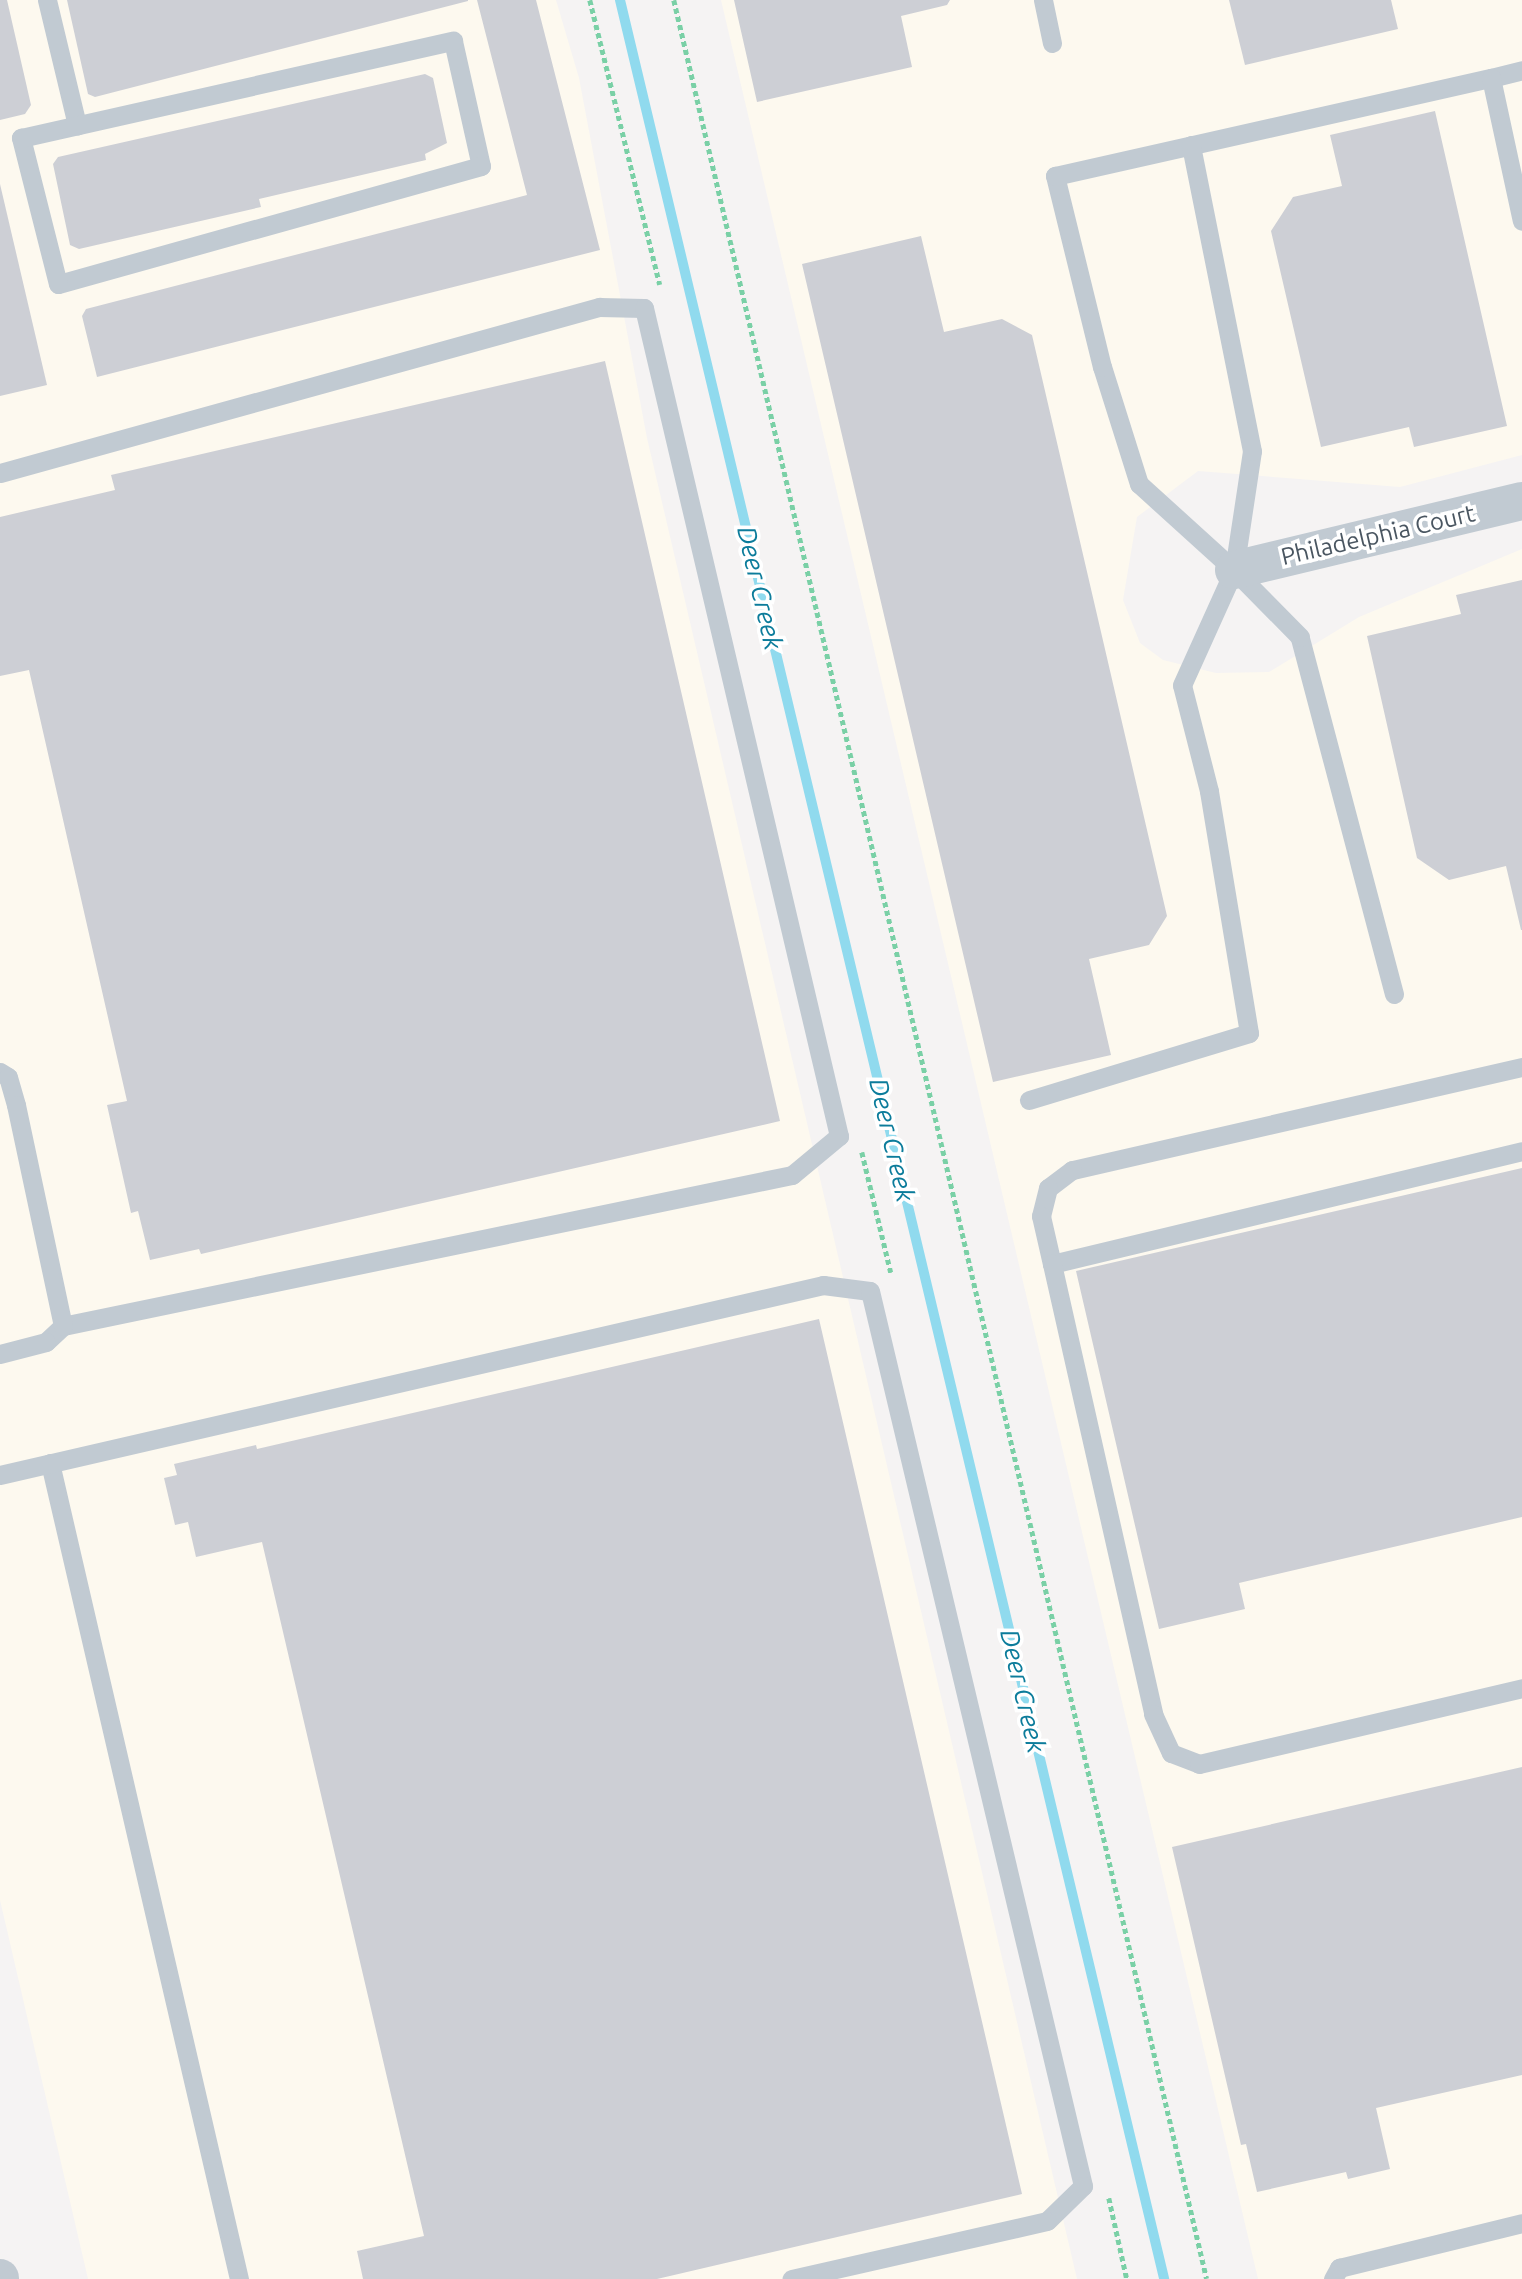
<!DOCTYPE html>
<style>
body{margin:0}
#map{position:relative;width:1522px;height:2279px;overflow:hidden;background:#f5f3f3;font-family:Ubuntu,sans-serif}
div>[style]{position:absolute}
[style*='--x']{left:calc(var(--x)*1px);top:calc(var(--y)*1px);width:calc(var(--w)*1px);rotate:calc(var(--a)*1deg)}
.commercial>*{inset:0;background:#fdf9ef}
.stream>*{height:10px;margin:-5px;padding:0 5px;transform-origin:5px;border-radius:5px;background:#90daee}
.building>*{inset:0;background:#cdcfd5}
.path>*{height:4.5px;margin-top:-2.25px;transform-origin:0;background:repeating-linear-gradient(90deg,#7ad0a6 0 5px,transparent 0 8.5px)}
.service>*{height:19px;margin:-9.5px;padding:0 9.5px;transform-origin:9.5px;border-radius:9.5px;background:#c1cad2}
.minor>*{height:38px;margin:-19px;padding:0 19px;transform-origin:19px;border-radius:19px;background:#c1cad2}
.tertiary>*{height:38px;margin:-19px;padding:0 19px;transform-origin:19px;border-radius:19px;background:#c1cad2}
span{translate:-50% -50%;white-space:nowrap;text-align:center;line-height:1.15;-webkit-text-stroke:7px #fff;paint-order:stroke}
.street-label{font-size:24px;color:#4a5661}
.water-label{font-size:26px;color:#0c7c9b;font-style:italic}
</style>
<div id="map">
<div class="commercial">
<i style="clip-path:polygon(0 0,556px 0,579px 78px,647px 438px,1077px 2279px,88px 2279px,0 1900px)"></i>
<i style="clip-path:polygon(721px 0,1522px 0,1522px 455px,1400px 487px,1198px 471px,1137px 517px,1123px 600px,1140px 643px,1163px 660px,1216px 673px,1269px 672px,1359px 617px,1522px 549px,1522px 2279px,1258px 2279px)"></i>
</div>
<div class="stream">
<i style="--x:620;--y:0;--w:2343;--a:76.57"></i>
</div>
<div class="building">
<i style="clip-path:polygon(0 0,7px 0,31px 105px,25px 114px,0 120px)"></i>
<i style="clip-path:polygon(67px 0,468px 0,468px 1px,95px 97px,88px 94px)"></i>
<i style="clip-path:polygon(477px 0,536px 0,600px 250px,97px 377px,82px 316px,86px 309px,527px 195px)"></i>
<i style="clip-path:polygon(734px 0,950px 0,947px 5px,901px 16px,912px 67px,757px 102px)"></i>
<i style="clip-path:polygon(1229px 0,1391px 0,1398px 29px,1245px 65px)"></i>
<i style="clip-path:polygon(425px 74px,433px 78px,447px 143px,425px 154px,426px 160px,259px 199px,261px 207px,79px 249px,70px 245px,53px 164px,58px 157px)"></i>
<i style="clip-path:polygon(1435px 111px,1507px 426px,1414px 447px,1409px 427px,1321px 447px,1271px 231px,1293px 197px,1342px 186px,1330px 135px)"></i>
<i style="clip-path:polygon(0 184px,47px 385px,0 396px)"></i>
<i style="clip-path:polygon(921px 236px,944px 332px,1002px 319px,1032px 335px,1167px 916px,1149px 945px,1089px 959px,1111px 1055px,993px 1082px,802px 264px)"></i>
<i style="clip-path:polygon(605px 361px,780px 1121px,201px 1254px,199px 1249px,150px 1260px,138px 1211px,131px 1213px,107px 1105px,127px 1101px,29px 670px,0 676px,0 517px,115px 490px,111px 475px)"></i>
<i style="clip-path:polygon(1522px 580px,1522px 930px,1521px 930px,1506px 866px,1449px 880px,1417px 858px,1367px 636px,1461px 614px,1456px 595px)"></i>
<i style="clip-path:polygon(1522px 1168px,1522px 1517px,1239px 1583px,1245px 1609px,1159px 1629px,1076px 1271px)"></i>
<i style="clip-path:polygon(819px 1319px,1022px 2194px,657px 2279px,363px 2279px,357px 2251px,424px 2236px,262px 1542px,196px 1557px,188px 1522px,175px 1525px,164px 1478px,177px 1475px,174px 1464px,256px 1445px,257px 1449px)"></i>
<i style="clip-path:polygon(1522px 1767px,1522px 2075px,1376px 2108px,1390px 2169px,1348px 2179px,1346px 2172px,1257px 2192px,1246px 2144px,1241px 2145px,1172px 1847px)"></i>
</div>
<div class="path">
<i style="--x:590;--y:0;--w:293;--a:76.2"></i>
<i style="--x:674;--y:0;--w:2340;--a:76.84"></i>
<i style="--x:862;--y:1152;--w:124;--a:76.5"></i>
<i style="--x:1109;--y:2198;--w:83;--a:77.5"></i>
</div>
<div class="service">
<i style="--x:47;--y:0;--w:129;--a:76.5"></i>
<i style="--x:1043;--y:0;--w:44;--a:78.2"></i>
<i style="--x:453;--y:41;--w:128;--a:77.4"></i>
<i style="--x:481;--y:166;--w:439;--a:164.4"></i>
<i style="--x:58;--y:284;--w:151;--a:-104.2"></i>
<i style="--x:21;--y:138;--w:443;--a:-12.7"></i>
<i style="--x:1491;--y:78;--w:32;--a:-14"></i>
<i style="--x:0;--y:473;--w:622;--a:-15.49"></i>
<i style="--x:599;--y:307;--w:45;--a:1.3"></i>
<i style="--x:644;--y:308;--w:851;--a:76.75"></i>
<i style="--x:839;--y:1136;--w:61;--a:140.3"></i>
<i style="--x:792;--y:1175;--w:744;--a:168.3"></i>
<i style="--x:63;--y:1326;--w:23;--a:137"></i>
<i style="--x:46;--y:1342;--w:48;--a:165.4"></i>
<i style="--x:1394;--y:994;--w:369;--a:-104.8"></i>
<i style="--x:1300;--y:637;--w:94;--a:-134.6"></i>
<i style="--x:1234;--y:570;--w:128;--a:-137.8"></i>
<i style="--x:1139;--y:484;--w:123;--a:-107.5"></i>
<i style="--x:1102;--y:367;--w:197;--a:-103.8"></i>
<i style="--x:1055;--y:176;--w:447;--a:-12.7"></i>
<i style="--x:1491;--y:78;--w:146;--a:77.8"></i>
<i style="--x:1522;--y:1067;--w:462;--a:167.1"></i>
<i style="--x:1072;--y:1170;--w:30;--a:143"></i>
<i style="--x:1048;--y:1188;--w:29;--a:104"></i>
<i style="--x:1041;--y:1216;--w:49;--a:77.1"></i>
<i style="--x:1052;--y:1264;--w:483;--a:-13.5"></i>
<i style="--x:0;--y:1072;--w:9;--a:32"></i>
<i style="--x:8;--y:1077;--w:29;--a:74"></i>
<i style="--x:16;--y:1105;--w:226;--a:78"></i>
<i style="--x:1029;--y:1100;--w:230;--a:-16.9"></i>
<i style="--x:1249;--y:1033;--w:245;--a:-99.4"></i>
<i style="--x:1209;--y:791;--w:109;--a:-104.3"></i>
<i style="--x:1182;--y:685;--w:126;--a:-65.7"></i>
<i style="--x:1234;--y:570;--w:120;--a:-81.4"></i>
<i style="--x:1252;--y:451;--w:312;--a:-101.3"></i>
<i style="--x:1052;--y:1264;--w:461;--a:77.3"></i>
<i style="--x:1153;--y:1714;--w:43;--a:65.2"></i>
<i style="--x:1171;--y:1753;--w:30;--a:21"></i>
<i style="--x:1199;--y:1764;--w:332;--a:-13.2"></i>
<i style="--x:50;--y:1463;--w:838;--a:76.96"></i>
<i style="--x:0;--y:1475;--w:845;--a:-13"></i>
<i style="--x:823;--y:1285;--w:47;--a:7.3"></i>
<i style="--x:870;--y:1291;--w:920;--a:76.61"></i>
<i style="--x:1083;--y:2186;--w:50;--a:135.8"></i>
<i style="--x:1047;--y:2221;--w:262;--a:167.2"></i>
<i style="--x:1333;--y:2279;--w:13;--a:-61"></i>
<i style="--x:1339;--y:2268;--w:188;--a:-13.8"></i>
</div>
<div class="minor">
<i style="--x:1234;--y:570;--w:296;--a:-13.5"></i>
</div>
<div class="tertiary">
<i style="--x:0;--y:2278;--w:1;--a:90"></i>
</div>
<div class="street-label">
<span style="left:1378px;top:535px;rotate:-13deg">Philadelphia Court</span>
</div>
<div class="water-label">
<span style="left:760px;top:588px;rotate:77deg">Deer Creek</span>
<span style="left:892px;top:1140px;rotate:77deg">Deer Creek</span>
<span style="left:1023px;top:1691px;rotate:77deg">Deer Creek</span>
</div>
</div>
